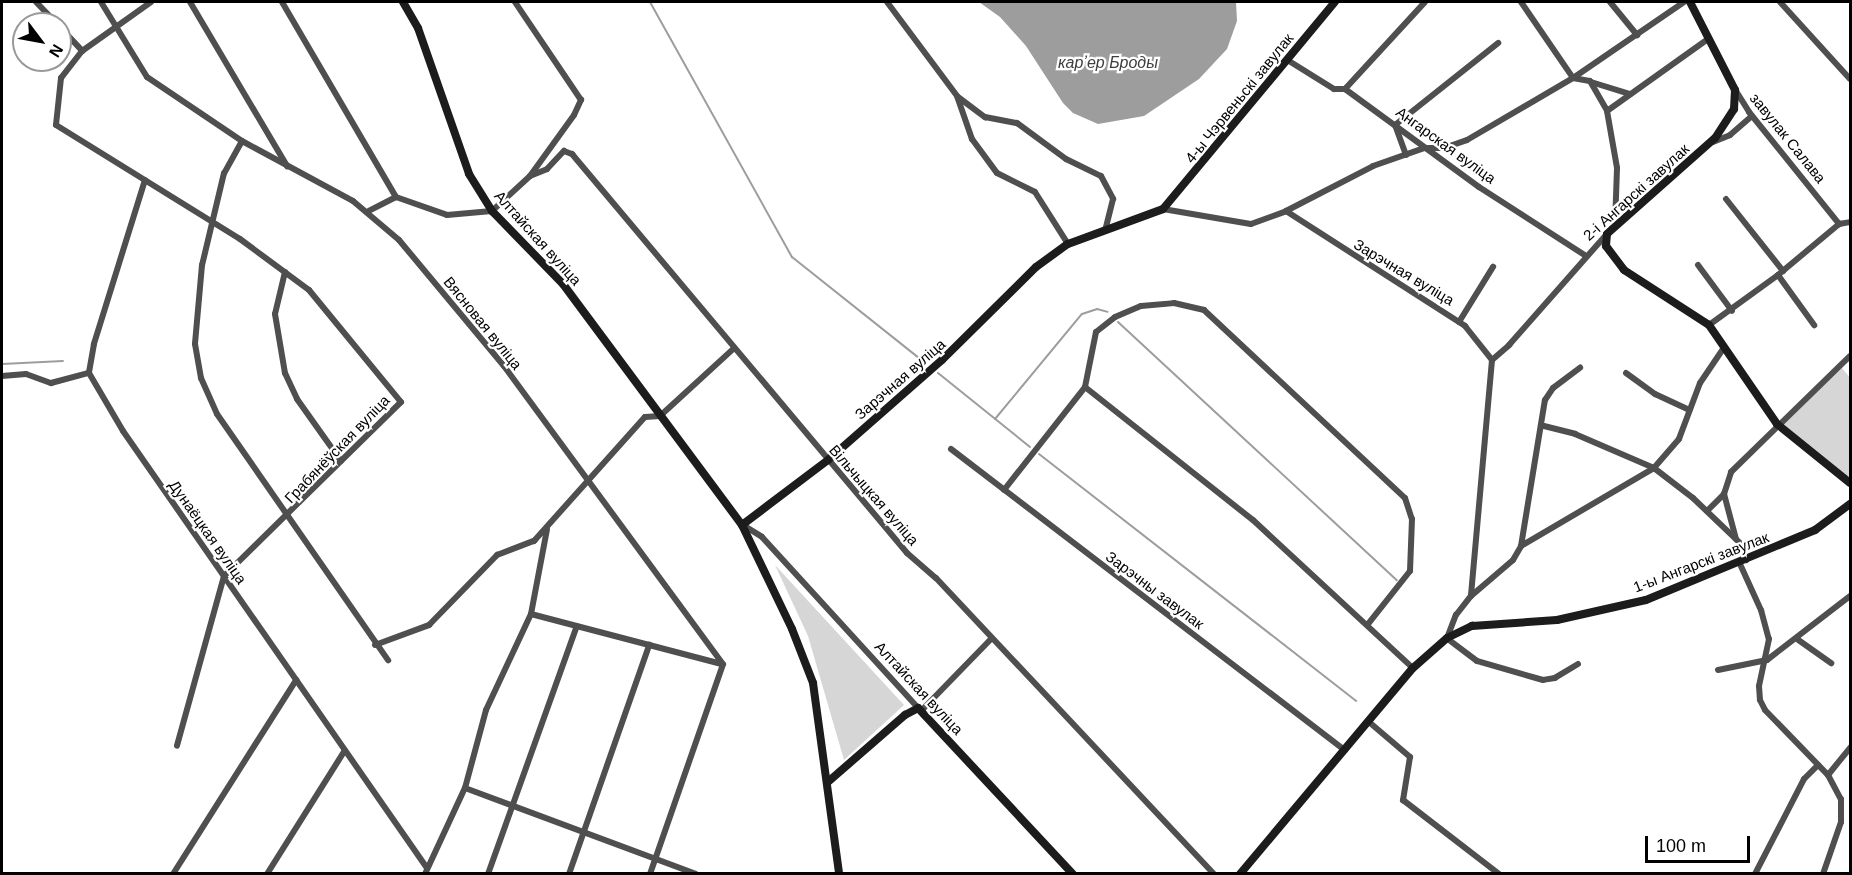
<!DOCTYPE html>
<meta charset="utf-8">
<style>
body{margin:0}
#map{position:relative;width:1852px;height:875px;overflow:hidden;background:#fff;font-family:Arial,sans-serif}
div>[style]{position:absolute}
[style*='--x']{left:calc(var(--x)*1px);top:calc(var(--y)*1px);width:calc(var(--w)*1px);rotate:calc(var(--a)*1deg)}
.green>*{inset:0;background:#d6d6d6}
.water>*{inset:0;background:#9d9d9d}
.stream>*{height:2px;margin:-1px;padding:0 1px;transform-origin:1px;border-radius:1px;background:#9d9d9d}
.street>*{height:6px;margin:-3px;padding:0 3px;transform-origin:3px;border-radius:3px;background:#4f4f4f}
.secondary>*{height:8px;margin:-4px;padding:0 4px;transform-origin:4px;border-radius:4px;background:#1c1c1c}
span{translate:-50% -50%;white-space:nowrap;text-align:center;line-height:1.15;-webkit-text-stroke:4.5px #fff;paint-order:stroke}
.street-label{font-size:15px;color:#000}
.water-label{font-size:16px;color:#3e3e3e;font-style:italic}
.frame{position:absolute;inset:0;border:3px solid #000;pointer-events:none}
.north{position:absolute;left:12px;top:12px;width:60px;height:60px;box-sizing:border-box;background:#fff;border:2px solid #999;border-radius:50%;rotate:122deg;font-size:16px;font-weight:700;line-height:24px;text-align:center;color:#000}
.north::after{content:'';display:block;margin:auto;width:21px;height:27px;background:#000;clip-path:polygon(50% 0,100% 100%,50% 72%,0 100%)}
.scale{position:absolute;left:1645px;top:836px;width:105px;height:27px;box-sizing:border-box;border:3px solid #000;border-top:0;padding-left:8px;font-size:18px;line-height:21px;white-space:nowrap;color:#000;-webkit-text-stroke:4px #fff;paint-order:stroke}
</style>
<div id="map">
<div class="green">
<i style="clip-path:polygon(1842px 368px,1850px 378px,1850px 480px,1782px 424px)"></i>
<i style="clip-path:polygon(775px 565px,904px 705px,844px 760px,808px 636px)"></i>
</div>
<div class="water">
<i style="clip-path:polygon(979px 2px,1236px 2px,1237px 21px,1227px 49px,1199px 79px,1144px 116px,1098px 124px,1073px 113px,1063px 103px,1026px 46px,1000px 17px)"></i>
</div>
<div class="stream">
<i style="--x:650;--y:2;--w:292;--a:60.9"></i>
<i style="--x:792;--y:257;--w:162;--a:38.5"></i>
<i style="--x:1118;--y:322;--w:380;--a:42.8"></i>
<i style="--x:2;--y:364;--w:61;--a:-2.8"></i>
<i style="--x:938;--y:373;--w:118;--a:38.8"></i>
<i style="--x:995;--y:419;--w:136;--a:-50.4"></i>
<i style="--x:1082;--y:314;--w:16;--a:-18"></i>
<i style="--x:1097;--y:309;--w:11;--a:15"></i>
<i style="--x:1039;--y:454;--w:402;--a:37.9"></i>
</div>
<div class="street">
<i style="--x:36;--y:2;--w:30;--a:46"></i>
<i style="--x:101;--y:2;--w:88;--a:58.5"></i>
<i style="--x:147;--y:77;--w:115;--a:34"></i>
<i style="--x:242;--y:141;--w:126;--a:28.4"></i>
<i style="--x:353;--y:201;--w:60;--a:40.3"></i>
<i style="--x:399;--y:240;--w:164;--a:50.2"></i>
<i style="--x:504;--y:366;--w:370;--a:53.7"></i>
<i style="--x:151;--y:2;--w:85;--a:144.6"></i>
<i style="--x:82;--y:51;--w:34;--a:128"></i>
<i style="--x:61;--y:78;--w:47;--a:96.1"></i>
<i style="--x:56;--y:125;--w:216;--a:31.8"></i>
<i style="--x:240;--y:239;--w:86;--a:36.5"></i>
<i style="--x:309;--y:290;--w:145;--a:50.6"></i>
<i style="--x:401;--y:402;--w:248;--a:135.5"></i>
<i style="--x:224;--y:576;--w:176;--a:105.5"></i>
<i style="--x:190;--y:2;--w:191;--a:59.4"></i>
<i style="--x:282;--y:2;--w:226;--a:59.7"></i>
<i style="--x:396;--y:197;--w:30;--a:153"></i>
<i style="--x:887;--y:2;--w:117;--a:53.3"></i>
<i style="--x:957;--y:96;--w:46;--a:70.8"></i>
<i style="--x:972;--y:139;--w:42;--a:53.7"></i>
<i style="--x:997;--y:173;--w:42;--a:26.6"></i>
<i style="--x:1035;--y:192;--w:62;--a:57.6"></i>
<i style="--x:1521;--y:2;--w:92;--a:55.6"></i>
<i style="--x:1573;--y:78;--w:17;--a:10"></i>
<i style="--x:1590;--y:81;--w:34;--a:60"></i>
<i style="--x:1607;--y:111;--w:58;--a:80"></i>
<i style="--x:1617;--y:168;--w:58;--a:92"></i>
<i style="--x:1610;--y:2;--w:43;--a:50.7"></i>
<i style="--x:1780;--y:2;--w:104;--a:47.7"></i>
<i style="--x:60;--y:27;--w:33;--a:47"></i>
<i style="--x:1289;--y:61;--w:53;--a:31.9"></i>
<i style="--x:1334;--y:89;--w:11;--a:0"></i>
<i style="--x:1345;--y:89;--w:166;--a:36.2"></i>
<i style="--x:1479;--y:187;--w:127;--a:32.8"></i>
<i style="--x:1591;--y:82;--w:41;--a:17.1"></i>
<i style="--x:1345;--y:89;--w:118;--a:-47.4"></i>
<i style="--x:1736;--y:91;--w:25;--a:58"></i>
<i style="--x:1749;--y:112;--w:144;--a:51.2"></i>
<i style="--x:958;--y:97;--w:34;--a:37"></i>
<i style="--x:985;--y:117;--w:33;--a:11"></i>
<i style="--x:1017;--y:123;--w:61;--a:36.3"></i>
<i style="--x:1066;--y:159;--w:39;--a:26"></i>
<i style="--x:1101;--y:176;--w:26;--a:62"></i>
<i style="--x:1113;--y:199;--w:32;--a:104"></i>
<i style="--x:1607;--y:111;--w:124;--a:-35.5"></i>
<i style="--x:242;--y:141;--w:37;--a:119"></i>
<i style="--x:224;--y:173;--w:95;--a:103.4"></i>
<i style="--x:202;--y:265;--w:79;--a:95.1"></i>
<i style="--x:195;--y:344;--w:35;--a:80"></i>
<i style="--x:201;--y:378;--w:39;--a:66"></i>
<i style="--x:217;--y:414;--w:300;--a:55.2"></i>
<i style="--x:1713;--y:142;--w:18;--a:-22"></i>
<i style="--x:1730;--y:135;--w:29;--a:-41"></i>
<i style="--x:1406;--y:155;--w:32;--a:-110"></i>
<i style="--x:1395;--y:125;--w:132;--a:-38.5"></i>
<i style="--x:530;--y:176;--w:18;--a:-22"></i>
<i style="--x:547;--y:169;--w:25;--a:-47"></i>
<i style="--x:564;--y:151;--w:9;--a:21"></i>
<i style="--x:572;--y:154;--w:521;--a:49.98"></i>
<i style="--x:907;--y:553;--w:38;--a:41"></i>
<i style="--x:936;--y:578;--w:406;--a:46.8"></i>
<i style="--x:145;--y:180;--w:172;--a:107.3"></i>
<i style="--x:94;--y:344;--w:29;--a:100"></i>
<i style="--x:89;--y:373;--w:67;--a:59.6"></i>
<i style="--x:123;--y:431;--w:532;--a:55.18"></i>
<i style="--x:396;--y:197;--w:54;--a:19.4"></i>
<i style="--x:447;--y:215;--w:45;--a:-5.1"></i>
<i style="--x:492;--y:211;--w:52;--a:-42.6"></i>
<i style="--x:530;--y:176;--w:75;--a:-54.2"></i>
<i style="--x:574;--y:115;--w:17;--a:-65"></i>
<i style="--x:581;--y:100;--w:118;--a:-124"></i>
<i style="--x:1726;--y:199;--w:92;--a:51.6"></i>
<i style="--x:1163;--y:209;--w:89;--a:9.7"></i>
<i style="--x:1251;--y:224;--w:37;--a:-20"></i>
<i style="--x:1286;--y:211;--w:213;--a:32.7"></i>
<i style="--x:1465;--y:326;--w:43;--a:51.5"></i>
<i style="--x:1492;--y:360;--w:237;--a:95.1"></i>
<i style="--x:1286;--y:211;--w:98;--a:-27.3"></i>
<i style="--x:1373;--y:166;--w:54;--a:-19.4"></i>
<i style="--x:1424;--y:148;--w:20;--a:0"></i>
<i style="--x:1444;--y:148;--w:24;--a:-19"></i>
<i style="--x:1467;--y:140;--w:123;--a:-30.3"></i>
<i style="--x:1573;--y:78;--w:135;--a:-34.4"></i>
<i style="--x:1698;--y:265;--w:57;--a:53.5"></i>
<i style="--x:285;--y:272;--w:43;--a:103.4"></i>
<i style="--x:275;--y:314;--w:60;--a:80.4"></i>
<i style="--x:285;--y:373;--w:29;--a:65"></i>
<i style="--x:297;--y:399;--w:76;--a:54.6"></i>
<i style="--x:1778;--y:275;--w:62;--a:54.2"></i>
<i style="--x:1459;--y:322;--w:65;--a:-58.3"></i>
<i style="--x:1709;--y:325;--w:85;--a:-35.9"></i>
<i style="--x:1778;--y:275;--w:80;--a:-39.9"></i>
<i style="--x:1839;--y:224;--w:11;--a:-10"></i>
<i style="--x:1723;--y:349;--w:41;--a:124.1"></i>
<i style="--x:1700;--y:383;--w:60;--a:110.6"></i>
<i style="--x:1679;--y:439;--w:38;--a:131"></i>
<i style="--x:1654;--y:468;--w:49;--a:37.6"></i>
<i style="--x:1693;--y:498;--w:66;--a:43.8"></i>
<i style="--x:1741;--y:544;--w:17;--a:73"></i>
<i style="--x:1492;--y:360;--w:23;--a:-41"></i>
<i style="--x:1509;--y:345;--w:148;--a:-48.6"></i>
<i style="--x:1626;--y:373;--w:36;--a:36"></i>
<i style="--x:1655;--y:394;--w:38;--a:25"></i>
<i style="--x:2;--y:376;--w:24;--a:-5"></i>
<i style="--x:26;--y:374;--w:27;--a:20"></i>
<i style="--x:51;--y:383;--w:39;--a:-15"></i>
<i style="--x:1085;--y:387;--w:214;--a:38.4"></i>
<i style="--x:1253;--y:520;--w:218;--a:42.8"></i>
<i style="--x:1544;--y:426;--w:32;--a:14"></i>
<i style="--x:1575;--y:434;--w:86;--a:23.3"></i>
<i style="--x:951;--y:449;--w:496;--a:37.4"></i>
<i style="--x:1004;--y:490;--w:131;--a:-51.8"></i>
<i style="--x:1085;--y:387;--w:56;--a:-78.7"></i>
<i style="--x:1096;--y:332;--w:24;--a:-38"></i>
<i style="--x:1115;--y:317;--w:28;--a:-23"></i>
<i style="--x:1141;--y:306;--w:33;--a:-5"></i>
<i style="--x:1174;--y:303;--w:31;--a:13"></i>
<i style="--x:1204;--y:310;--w:275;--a:43.1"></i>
<i style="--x:1405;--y:498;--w:22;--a:72"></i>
<i style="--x:1412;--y:519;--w:52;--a:92.2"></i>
<i style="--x:1410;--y:571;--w:68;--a:128.4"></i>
<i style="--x:1707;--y:511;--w:24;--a:-45"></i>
<i style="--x:743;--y:525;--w:22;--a:32"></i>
<i style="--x:762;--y:537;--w:231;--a:47.6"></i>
<i style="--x:1736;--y:539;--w:47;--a:-104.9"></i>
<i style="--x:1724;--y:494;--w:23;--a:-72"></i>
<i style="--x:1731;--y:472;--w:166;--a:-44.3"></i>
<i style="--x:1521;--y:546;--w:148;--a:-80.7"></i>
<i style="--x:1545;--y:400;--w:14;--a:-56"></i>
<i style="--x:1553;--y:388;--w:34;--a:-37"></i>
<i style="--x:1740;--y:564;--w:51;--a:65.5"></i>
<i style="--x:1761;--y:610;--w:30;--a:75"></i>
<i style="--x:1769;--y:639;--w:48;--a:102"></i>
<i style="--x:1759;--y:686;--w:14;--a:86"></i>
<i style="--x:1760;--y:700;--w:11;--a:63"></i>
<i style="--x:1765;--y:710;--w:91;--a:45.9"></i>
<i style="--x:1828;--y:775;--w:27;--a:62"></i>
<i style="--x:1841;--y:799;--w:23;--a:90"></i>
<i style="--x:1841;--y:822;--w:55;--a:109.1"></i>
<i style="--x:531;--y:614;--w:197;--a:14.7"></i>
<i style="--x:1797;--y:639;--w:42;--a:35.2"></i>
<i style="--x:375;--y:645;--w:58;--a:-20.3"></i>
<i style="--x:429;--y:625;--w:98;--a:-45.8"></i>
<i style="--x:497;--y:555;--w:40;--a:-21"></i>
<i style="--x:534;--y:541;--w:166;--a:-48.2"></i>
<i style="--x:645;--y:417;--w:15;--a:-4"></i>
<i style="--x:660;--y:416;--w:99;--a:-42.5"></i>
<i style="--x:1578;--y:664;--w:27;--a:149"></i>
<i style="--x:1555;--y:678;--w:12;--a:171"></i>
<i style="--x:1543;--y:680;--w:69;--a:-163.9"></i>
<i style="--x:1477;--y:661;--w:38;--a:-143"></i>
<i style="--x:1447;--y:638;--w:25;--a:-69"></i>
<i style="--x:1456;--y:615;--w:24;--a:-52"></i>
<i style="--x:1471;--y:596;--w:55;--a:-40.6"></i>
<i style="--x:1513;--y:560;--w:16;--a:-60"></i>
<i style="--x:1521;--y:546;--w:154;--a:-30.4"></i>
<i style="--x:1718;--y:670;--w:50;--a:-11.5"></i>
<i style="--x:1767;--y:660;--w:105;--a:-37.6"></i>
<i style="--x:921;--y:711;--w:99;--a:-45.8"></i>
<i style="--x:1369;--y:722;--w:54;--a:40.5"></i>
<i style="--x:1410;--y:757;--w:44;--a:99.2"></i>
<i style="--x:1403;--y:800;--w:121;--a:37.6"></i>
<i style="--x:1828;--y:775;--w:35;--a:-51"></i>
<i style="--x:465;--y:788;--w:246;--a:20.4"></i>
<i style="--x:173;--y:874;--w:230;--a:-57.6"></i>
<i style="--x:267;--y:874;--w:146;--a:-57.8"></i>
<i style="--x:425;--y:874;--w:95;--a:-65.1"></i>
<i style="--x:465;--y:788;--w:81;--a:-74.9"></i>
<i style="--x:486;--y:710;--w:106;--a:-64.9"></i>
<i style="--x:531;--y:614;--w:86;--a:-79.3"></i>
<i style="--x:488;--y:874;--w:263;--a:-70.3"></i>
<i style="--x:569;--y:874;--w:243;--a:-70.7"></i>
<i style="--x:650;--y:874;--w:222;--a:-70.8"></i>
<i style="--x:1755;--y:874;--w:107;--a:-62.7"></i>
<i style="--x:1804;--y:779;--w:20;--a:-45"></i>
</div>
<div class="secondary">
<i style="--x:403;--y:2;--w:30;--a:60"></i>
<i style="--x:418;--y:28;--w:155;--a:70.7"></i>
<i style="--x:469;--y:174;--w:44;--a:58.1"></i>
<i style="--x:492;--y:211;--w:102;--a:45.8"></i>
<i style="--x:563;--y:284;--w:300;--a:53.4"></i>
<i style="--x:742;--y:525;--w:115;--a:64.3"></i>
<i style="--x:792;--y:629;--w:58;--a:68.7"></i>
<i style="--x:813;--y:683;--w:193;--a:82.2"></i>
<i style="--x:1690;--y:2;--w:99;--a:62.9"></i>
<i style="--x:1735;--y:90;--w:19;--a:93"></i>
<i style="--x:1734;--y:109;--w:35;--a:123"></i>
<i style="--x:1715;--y:138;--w:144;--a:138.4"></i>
<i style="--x:1607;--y:234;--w:12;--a:95"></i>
<i style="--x:1606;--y:246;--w:30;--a:53"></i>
<i style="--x:1624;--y:270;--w:101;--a:32.9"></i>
<i style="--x:1709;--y:325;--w:120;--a:55.5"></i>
<i style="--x:1777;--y:424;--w:94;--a:38.9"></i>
<i style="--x:742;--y:525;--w:108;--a:-37.1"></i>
<i style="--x:828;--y:460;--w:152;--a:-41.3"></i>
<i style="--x:942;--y:360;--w:132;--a:-44.7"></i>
<i style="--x:1036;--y:267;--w:39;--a:-36"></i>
<i style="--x:1068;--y:244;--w:101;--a:-20.2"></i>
<i style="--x:1163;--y:209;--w:269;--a:-50.3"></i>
<i style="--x:829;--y:781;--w:101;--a:-41"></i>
<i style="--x:905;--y:715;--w:15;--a:-28"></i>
<i style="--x:918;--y:708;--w:227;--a:47"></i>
<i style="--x:1240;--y:874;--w:269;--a:-50"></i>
<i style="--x:1413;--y:668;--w:45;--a:-41.4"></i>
<i style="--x:1447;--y:638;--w:28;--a:-26"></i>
<i style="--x:1472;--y:626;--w:85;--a:-4"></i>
<i style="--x:1557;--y:620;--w:91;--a:-12.7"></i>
<i style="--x:1646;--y:600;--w:183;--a:-22.5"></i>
<i style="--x:1815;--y:530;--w:44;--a:-36.6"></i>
</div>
<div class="street-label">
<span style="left:1239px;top:98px;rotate:-51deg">4-ы Чэрвеньскі завулак</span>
<span style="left:1788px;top:138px;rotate:51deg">завулак Салава</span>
<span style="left:1446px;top:145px;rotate:36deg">Ангарская вуліца</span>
<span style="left:1636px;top:192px;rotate:-42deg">2-і Ангарскі завулак</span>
<span style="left:538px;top:238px;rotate:48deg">Алтайская вуліца</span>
<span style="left:1404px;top:272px;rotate:31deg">Зарэчная вуліца</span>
<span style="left:483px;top:323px;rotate:51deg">Вясновая вуліца</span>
<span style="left:900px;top:379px;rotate:-41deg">Зарэчная вуліца</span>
<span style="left:337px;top:449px;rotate:-46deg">Грабянёўская вуліца</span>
<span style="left:874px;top:495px;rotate:49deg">Вільчыцкая вуліца</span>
<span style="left:208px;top:532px;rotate:55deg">Дунаёцкая вуліца</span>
<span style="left:1701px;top:562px;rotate:-21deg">1-ы Ангарскі завулак</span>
<span style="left:1155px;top:590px;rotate:37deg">Зарэчны завулак</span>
<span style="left:919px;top:688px;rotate:47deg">Алтайская вуліца</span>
</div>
<div class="water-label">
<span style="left:1108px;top:63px">карʼер Броды</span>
</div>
<div class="frame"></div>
<div class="north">N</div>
<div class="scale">100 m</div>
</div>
